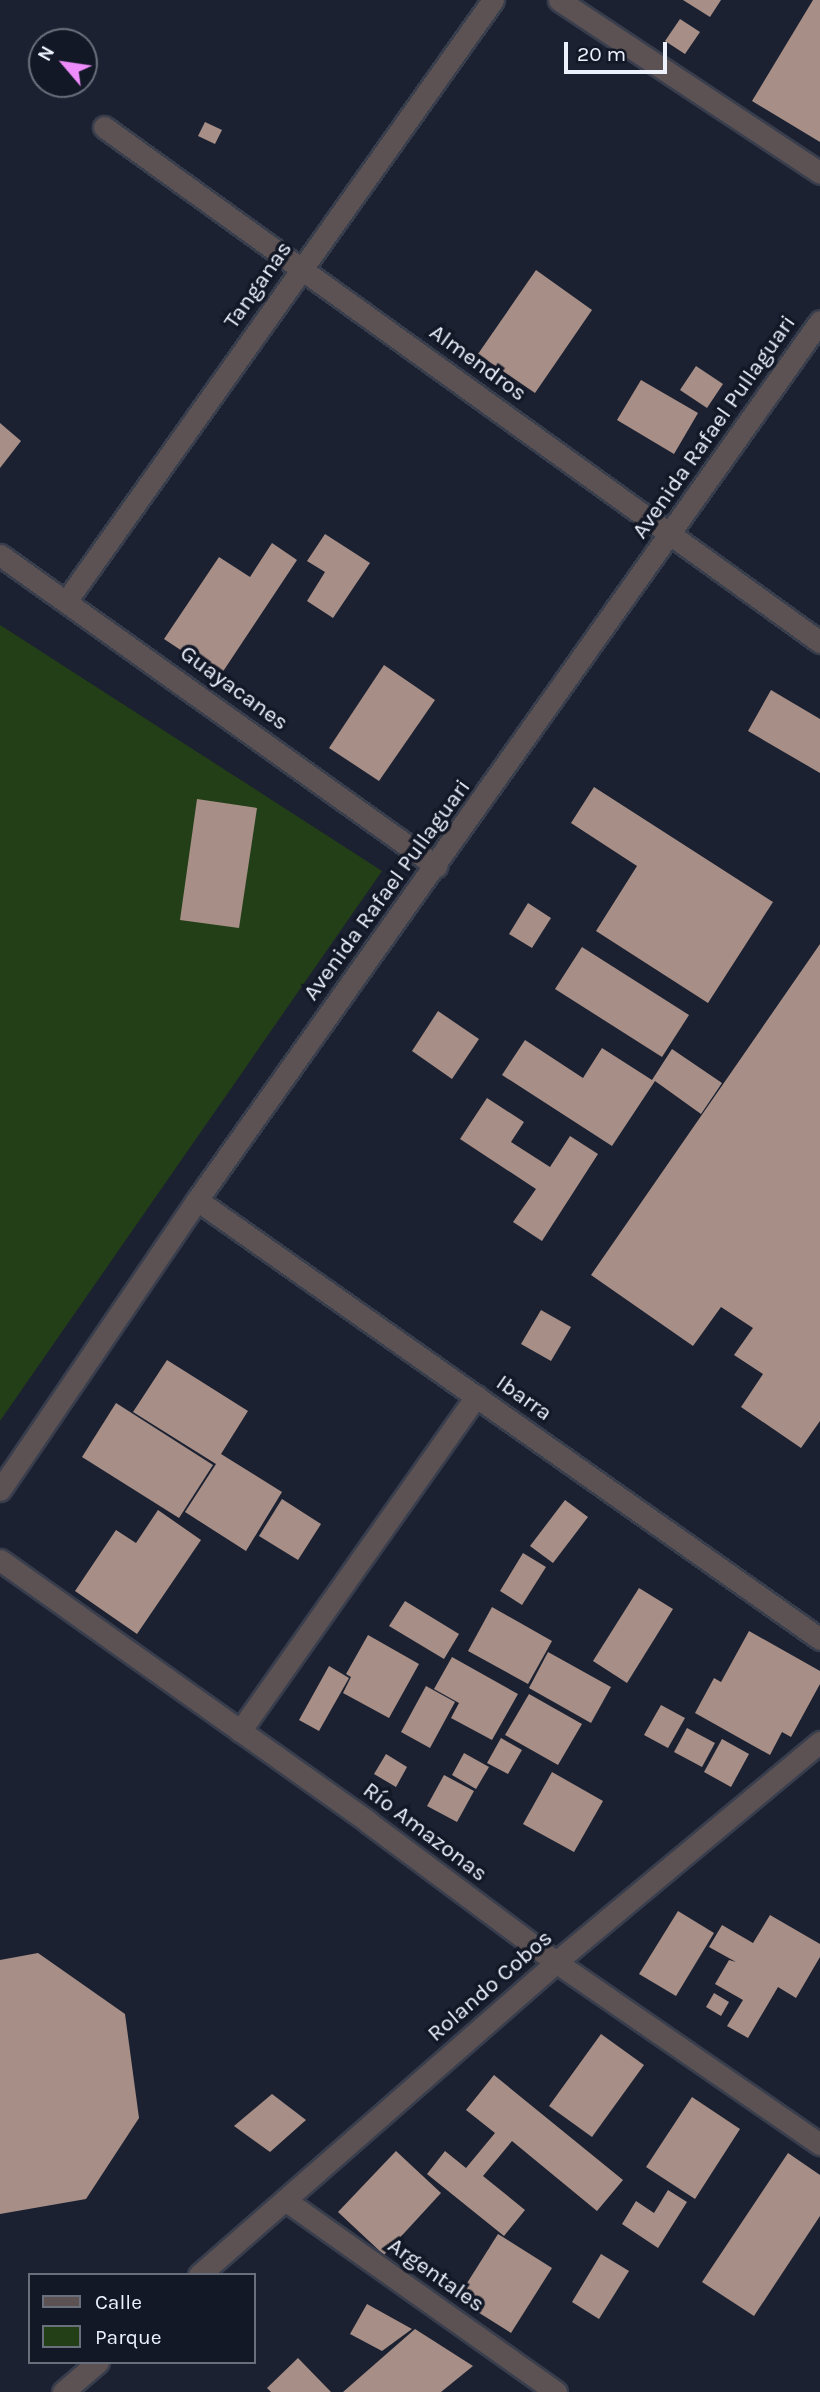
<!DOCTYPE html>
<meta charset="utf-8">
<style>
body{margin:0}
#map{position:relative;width:820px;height:2392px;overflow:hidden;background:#1c2131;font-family:Karla,sans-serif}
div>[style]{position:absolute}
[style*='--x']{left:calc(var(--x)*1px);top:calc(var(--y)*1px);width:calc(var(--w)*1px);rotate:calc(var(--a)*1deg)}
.green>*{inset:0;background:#233f17}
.building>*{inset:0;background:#a78f87}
.roads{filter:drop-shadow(2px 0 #393e4d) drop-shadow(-2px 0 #393e4d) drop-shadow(0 2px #393e4d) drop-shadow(0 -2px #393e4d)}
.minor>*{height:21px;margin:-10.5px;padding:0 10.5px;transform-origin:10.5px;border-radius:10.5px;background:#5d5253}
.tertiary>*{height:21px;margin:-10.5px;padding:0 10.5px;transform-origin:10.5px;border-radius:10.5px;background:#5d5253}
span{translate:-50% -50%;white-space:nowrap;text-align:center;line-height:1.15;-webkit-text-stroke:7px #131827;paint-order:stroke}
.street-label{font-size:23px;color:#edf1fc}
.legend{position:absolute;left:28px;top:2273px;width:228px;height:91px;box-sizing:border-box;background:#131827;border:2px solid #6a6f7c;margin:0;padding:9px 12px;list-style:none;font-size:21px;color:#edf1fc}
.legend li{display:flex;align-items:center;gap:14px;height:35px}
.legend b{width:35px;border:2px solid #6a6f7c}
.north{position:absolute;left:28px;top:28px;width:70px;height:70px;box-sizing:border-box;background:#131827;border:2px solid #6a6f7c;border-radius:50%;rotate:299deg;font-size:19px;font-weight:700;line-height:28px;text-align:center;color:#edf1fc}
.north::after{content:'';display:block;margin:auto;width:24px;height:32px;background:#ed8cfa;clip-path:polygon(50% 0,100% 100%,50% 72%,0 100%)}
.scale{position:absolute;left:564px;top:42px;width:103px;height:32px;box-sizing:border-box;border:4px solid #edf1fc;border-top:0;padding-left:9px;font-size:21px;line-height:24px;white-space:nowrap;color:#edf1fc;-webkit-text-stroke:5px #131827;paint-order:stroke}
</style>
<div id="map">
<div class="green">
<i style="clip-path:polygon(0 625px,382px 871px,0 1421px)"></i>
</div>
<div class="building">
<i style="clip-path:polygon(683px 0,721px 0,710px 17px)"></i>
<i style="clip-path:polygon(813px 0,820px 0,820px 142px,752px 101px)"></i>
<i style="clip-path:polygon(680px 19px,700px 32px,685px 54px,665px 41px)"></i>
<i style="clip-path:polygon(205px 122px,222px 130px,215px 144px,198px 136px)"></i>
<i style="clip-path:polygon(536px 270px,592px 310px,535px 393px,478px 354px)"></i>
<i style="clip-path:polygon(696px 366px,723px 384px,707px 408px,680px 390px)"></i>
<i style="clip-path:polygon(641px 380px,698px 413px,674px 454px,617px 420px)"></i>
<i style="clip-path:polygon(0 423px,21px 441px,0 468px)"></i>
<i style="clip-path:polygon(325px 534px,370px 563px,333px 618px,307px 601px,325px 572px,307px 561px)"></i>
<i style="clip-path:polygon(272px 543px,297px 560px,220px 676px,164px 639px,219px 557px,250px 577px)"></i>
<i style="clip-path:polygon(384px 665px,435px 700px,379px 781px,329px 748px)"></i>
<i style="clip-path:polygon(771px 690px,820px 719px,820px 773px,748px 731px)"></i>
<i style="clip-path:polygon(594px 787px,773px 902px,708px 1003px,596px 931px,637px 866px,571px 823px)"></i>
<i style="clip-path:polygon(197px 799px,257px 808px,239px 928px,180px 920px)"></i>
<i style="clip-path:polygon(528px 903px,551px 918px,532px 948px,509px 934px)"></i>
<i style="clip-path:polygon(820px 944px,820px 1421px,801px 1448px,741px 1407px,763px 1374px,734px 1355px,753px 1328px,721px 1307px,693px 1346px,591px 1275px)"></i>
<i style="clip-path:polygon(582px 947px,689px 1015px,662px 1057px,555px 989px)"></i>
<i style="clip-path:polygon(438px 1011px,479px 1039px,452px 1079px,412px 1051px)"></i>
<i style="clip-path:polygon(525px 1040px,583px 1078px,602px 1048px,652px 1080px,672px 1049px,722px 1083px,701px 1114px,655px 1081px,612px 1146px,502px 1075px)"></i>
<i style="clip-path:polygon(487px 1098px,524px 1122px,511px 1142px,550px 1167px,570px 1136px,598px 1154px,542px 1241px,513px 1222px,536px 1189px,460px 1139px)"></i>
<i style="clip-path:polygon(541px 1310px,571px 1327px,551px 1361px,521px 1344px)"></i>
<i style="clip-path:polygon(167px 1360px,248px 1411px,221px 1454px,282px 1492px,246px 1551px,185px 1512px,216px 1464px,133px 1412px)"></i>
<i style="clip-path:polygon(116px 1403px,213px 1465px,179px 1518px,82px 1457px)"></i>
<i style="clip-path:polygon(282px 1499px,321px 1524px,298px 1560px,259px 1536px)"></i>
<i style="clip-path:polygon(565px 1500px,588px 1517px,553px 1563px,530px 1546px)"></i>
<i style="clip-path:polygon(158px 1510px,201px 1540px,137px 1634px,75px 1591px,116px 1530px,136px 1543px)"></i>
<i style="clip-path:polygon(523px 1553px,546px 1567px,522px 1605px,500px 1591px)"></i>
<i style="clip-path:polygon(639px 1588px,673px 1609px,627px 1683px,593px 1661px)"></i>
<i style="clip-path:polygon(405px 1601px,459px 1634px,444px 1659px,389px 1626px)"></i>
<i style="clip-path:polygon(492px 1607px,552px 1641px,528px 1684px,468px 1651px)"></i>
<i style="clip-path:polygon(749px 1631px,820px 1671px,820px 1684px,791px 1737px,782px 1732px,770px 1755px,695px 1713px,714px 1678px,721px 1682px)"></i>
<i style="clip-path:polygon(368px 1635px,419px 1664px,389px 1718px,343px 1693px,351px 1677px,346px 1674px)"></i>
<i style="clip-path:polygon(548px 1652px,611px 1687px,591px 1723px,529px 1688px)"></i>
<i style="clip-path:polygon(452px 1657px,518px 1694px,492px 1740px,451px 1718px,459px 1703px,434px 1689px)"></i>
<i style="clip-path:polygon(329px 1666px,349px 1678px,319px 1731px,299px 1720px)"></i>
<i style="clip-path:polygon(426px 1686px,455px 1702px,430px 1748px,401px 1732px)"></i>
<i style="clip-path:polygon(529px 1694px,582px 1724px,558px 1765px,505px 1735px)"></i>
<i style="clip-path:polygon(661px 1705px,685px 1718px,668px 1748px,644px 1735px)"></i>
<i style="clip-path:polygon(687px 1728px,715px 1743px,702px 1767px,674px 1752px)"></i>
<i style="clip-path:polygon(501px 1738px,522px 1750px,508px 1774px,487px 1763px)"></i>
<i style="clip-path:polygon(722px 1739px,749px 1754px,731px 1787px,704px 1772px)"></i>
<i style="clip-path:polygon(464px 1753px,489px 1767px,476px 1789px,452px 1775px)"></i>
<i style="clip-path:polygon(386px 1754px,407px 1767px,396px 1787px,374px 1774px)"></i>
<i style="clip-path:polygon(552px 1772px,603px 1801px,574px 1852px,523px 1824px)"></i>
<i style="clip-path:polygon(444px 1775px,474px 1791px,457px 1822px,427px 1806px)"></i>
<i style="clip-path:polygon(678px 1911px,714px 1933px,676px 1996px,639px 1974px)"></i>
<i style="clip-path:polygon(770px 1915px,820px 1944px,820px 1957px,796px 1998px,778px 1987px,748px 2038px,727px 2026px,743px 2000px,715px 1984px,729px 1960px,736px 1962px,709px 1947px,722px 1925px,753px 1943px)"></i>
<i style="clip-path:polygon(38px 1953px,125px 2014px,139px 2118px,86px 2199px,0 2214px,0 1960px)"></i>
<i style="clip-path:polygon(714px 1993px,729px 2002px,721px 2016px,706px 2007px)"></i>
<i style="clip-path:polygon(601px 2034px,644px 2065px,592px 2137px,549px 2106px)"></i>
<i style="clip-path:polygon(494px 2075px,623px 2180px,597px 2211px,512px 2141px,483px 2176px,525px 2210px,504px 2236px,427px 2174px,445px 2151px,466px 2168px,495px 2133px,466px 2110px)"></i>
<i style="clip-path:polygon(272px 2094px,306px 2120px,270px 2152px,234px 2126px)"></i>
<i style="clip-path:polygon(692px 2097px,740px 2129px,695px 2199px,646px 2167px)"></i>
<i style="clip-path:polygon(396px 2151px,441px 2193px,384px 2255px,338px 2212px)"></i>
<i style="clip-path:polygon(788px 2153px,820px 2175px,820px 2216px,754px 2316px,702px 2282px)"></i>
<i style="clip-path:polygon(668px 2190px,687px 2202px,658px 2248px,622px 2224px,636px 2201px,654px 2213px)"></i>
<i style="clip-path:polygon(498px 2234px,552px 2268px,511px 2333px,457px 2299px)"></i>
<i style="clip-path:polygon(601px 2254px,629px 2271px,599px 2319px,572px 2302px)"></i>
<i style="clip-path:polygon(367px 2304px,412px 2329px,382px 2351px,350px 2334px)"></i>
<i style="clip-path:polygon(415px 2329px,473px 2366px,441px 2392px,343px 2392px)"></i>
<i style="clip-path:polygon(298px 2358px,331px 2392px,271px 2392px,267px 2388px)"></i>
</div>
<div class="roads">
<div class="minor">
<i style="--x:559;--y:0;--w:313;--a:33.5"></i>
<i style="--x:104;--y:127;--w:882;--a:35.73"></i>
<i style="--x:0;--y:555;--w:536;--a:35.5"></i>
<i style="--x:67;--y:600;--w:736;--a:-54.63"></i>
<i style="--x:197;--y:1200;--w:762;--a:35.17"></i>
<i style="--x:0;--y:1560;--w:452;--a:35.4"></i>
<i style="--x:368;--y:1822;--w:234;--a:36.7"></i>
<i style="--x:556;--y:1962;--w:321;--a:34.6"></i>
<i style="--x:240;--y:1731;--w:410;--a:-54.8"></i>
<i style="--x:285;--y:2200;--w:332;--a:35.3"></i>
<i style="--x:199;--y:2275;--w:475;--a:-41.2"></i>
<i style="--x:556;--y:1962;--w:344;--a:-39.8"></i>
<i style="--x:63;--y:2392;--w:46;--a:-40.6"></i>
</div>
<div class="tertiary">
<i style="--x:0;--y:1490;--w:351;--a:-55.8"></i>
<i style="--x:197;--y:1200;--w:1077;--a:-54.67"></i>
</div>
</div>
<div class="street-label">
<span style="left:258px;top:285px;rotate:-55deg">Tanganas</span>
<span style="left:478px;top:363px;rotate:36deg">Almendros</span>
<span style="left:714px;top:427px;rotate:-55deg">Avenida Rafael Pullaguari</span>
<span style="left:234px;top:688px;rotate:36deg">Guayacanes</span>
<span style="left:387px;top:890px;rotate:-54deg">Avenida Rafael Pullaguari</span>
<span style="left:524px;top:1398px;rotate:35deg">Ibarra</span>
<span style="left:425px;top:1832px;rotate:37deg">Río Amazonas</span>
<span style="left:490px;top:1986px;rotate:-41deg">Rolando Cobos</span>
<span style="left:436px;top:2275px;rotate:35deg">Argentales</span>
</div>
<ul class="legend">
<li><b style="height:9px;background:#5d5253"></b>Calle</li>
<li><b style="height:19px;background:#233f17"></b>Parque</li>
</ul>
<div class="north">N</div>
<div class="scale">20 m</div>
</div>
